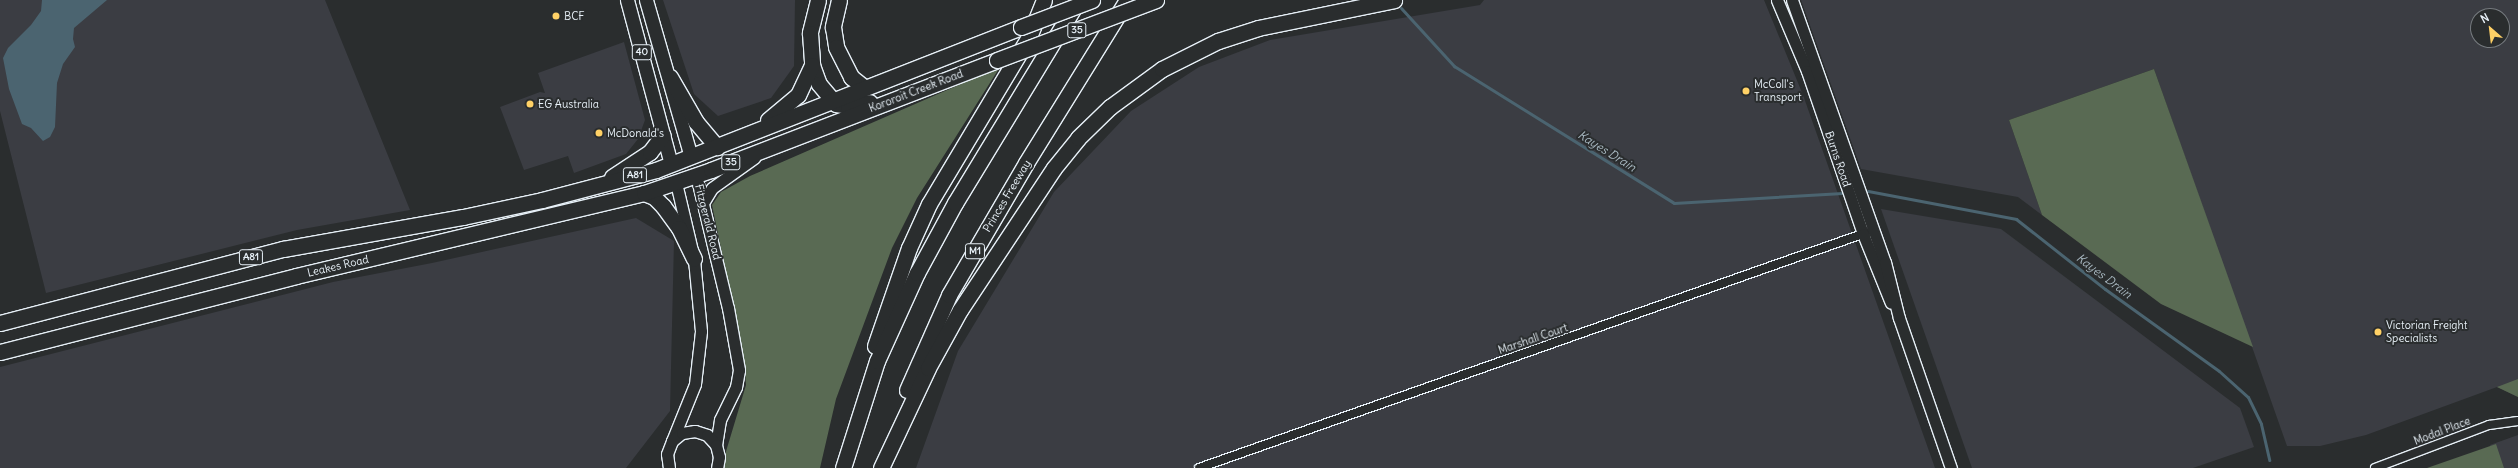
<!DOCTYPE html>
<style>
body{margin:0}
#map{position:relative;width:2518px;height:468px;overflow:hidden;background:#2a2d2e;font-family:Delius,sans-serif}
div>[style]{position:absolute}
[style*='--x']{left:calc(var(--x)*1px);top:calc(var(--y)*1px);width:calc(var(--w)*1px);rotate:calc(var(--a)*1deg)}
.built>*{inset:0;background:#3b3d43}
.green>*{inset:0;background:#596a53}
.water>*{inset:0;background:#4b6470}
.stream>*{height:3px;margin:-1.5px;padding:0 1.5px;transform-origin:1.5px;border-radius:1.5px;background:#4b6470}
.roads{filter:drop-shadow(1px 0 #e8f1f8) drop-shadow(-1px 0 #e8f1f8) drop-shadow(0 1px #e8f1f8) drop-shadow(0 -1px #e8f1f8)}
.street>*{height:8px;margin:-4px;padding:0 4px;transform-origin:4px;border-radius:4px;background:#2a2d2e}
.secondary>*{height:11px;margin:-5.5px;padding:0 5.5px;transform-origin:5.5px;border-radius:5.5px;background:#2a2d2e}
.primary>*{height:13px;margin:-6.5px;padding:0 6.5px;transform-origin:6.5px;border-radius:6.5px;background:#2a2d2e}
.highway>*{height:15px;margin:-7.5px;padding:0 7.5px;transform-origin:7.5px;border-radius:7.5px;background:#2a2d2e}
.bridges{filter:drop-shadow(1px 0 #e8f1f8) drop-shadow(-1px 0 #e8f1f8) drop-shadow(0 1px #e8f1f8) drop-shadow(0 -1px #e8f1f8)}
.highway-bridge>*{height:15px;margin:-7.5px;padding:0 7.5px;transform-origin:7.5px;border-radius:7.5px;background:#2a2d2e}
.dots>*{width:11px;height:11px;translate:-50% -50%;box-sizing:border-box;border:2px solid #2a2d2e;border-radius:50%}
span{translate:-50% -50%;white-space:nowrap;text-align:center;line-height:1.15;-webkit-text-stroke:4px #2a2d2e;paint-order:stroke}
.shield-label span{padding:1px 3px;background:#2a2d2e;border:1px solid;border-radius:3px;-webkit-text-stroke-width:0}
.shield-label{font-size:10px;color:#e8f1f8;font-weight:700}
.poi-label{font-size:11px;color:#e8f1f8}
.left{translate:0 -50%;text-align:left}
.street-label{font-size:11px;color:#e8f1f8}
.water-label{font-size:12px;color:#a9b9c2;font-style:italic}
.north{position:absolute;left:2470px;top:8px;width:40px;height:40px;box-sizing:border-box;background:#2a2d2e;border:1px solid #767b7f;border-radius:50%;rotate:332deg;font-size:11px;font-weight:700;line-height:16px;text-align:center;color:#e8f1f8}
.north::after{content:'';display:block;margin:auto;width:14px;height:18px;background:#ffd166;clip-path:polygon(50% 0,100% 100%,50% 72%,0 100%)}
</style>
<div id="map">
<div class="built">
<i style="clip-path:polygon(0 0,325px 0,410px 210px,297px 230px,46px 293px,0 111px)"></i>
<i style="clip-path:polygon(663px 0,795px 0,794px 66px,771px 98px,718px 116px,694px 94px)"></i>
<i style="clip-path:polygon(1484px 0,1764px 0,1803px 95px,1935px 468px,916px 468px,958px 351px,1054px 192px,1131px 111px,1199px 67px,1270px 40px,1480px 5px)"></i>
<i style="clip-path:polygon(evenodd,1801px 0,2518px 0,2518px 397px,2497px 387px,2366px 435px,2320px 446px,2287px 446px,2154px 69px,2009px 120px,2042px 215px,2018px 197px,1861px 169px,1801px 0,2478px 16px,2502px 16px,2502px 40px,2478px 40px,2478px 16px)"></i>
<i style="clip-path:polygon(624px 42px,645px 120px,638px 139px,626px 154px,574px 173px,568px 156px,524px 170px,500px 107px,540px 92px,545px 93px,538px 73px)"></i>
<i style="clip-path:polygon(1881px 209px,2001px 229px,2240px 408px,2254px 447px,2193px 468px,1972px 468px)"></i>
<i style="clip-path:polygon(636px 218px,674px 241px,670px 411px,626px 468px,0 468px,0 367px,333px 282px,432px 263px)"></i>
<i style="clip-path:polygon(2518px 435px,2518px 468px,2498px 468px,2490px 445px)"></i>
</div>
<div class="green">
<i style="clip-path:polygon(1000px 67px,917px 198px,892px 248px,836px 399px,820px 468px,721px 468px,746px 385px,744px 359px,712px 205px,721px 192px,750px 176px)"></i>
<i style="clip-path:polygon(2154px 69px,2226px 271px,2253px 347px,2161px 304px,2042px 215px,2009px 120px)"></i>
<i style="clip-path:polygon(2518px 379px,2518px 397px,2497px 387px)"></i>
<i style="clip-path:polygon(2496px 444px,2504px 468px,2427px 468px)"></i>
</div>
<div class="water">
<i style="clip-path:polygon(42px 0,107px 0,74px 28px,73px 39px,75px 47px,63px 64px,57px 83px,55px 127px,50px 137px,43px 141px,31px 128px,22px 124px,9px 89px,3px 58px,8px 48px,31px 25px,41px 11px)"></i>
</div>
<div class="stream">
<i style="--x:1401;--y:8;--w:79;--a:47.6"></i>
<i style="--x:1454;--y:66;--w:259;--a:31.9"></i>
<i style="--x:1674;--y:203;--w:169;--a:-3.4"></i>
<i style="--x:1868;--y:191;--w:151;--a:10.7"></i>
<i style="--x:2016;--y:219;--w:113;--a:38.2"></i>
<i style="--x:2105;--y:289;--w:140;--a:35.7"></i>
<i style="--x:2219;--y:371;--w:39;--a:42"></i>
<i style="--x:2248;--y:397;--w:30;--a:64"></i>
<i style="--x:2261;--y:424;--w:37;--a:77"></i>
</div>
<div class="roads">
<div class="street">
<i style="--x:1199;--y:468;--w:709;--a:-19.43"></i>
<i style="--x:2375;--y:468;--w:122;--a:-20.7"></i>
<i style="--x:2489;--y:425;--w:29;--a:-8"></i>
</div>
<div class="secondary">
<i style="--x:1777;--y:0;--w:77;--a:67.1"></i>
<i style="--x:1807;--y:71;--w:172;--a:71"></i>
<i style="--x:1863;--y:234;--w:74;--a:67.9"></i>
<i style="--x:1792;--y:0;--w:278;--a:70.5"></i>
<i style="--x:1885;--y:262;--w:58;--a:76"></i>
<i style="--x:1899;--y:318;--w:159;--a:70.9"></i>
<i style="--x:696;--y:175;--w:137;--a:76.5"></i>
<i style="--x:728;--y:308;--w:63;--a:79.9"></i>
<i style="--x:739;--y:370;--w:17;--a:100"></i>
<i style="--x:736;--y:387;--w:37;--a:116"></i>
<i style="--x:720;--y:420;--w:25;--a:99"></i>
<i style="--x:703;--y:203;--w:17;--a:-59"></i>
<i style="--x:712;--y:188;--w:52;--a:-35.5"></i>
<i style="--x:672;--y:441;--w:61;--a:-68"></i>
<i style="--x:695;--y:384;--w:53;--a:-83.5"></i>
<i style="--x:701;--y:331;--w:72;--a:-95.6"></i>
<i style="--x:694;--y:259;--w:78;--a:-103.3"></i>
<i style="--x:669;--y:468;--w:14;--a:-98"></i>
<i style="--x:667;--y:454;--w:14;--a:-69"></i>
<i style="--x:672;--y:441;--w:13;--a:-39"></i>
<i style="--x:682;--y:433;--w:13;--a:-9"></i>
<i style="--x:695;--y:431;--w:13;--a:18"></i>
<i style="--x:707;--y:435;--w:13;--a:48"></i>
<i style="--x:716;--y:445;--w:12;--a:76"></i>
<i style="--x:719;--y:457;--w:11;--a:100"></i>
</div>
<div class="primary">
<i style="--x:627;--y:0;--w:170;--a:75"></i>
<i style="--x:646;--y:0;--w:163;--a:74"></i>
</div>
<div class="highway">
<i style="--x:818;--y:0;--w:34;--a:104"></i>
<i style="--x:810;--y:33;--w:32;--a:86"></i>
<i style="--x:812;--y:65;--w:20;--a:70"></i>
<i style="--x:819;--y:84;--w:26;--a:50"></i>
<i style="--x:836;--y:104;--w:12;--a:9"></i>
<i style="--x:848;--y:106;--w:22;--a:-10"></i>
<i style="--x:839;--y:0;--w:28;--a:103"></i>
<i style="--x:833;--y:27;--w:20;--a:81"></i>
<i style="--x:836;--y:47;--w:34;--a:63"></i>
<i style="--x:851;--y:77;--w:16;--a:38"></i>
<i style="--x:670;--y:77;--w:52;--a:60"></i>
<i style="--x:696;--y:122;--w:33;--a:50"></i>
<i style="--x:768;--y:120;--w:39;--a:-40"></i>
<i style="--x:798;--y:95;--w:33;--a:-65"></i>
<i style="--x:612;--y:177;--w:45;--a:-33.3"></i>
<i style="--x:650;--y:152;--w:21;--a:-53"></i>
<i style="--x:644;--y:193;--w:11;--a:22"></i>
<i style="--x:654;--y:197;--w:13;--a:45"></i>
<i style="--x:663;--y:206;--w:27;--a:54"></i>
<i style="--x:679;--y:228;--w:34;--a:64"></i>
<i style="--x:0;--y:323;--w:293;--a:-14.7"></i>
<i style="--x:283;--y:249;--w:183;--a:-10.1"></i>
<i style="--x:463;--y:217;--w:81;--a:-12.1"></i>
<i style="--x:542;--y:200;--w:118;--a:-14.7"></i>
<i style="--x:656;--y:170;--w:392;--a:-21.4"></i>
<i style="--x:875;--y:346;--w:104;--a:-70.9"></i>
<i style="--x:909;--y:248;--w:48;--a:-65.6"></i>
<i style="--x:929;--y:204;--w:195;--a:-59.1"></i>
<i style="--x:1029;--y:37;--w:40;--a:-68"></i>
<i style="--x:0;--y:352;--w:306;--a:-14.4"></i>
<i style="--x:296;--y:276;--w:358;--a:-13.4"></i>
<i style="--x:644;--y:193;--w:71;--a:-18.9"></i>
<i style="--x:711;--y:170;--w:306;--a:-21"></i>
<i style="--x:907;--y:390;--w:104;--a:-66.1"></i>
<i style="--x:949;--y:295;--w:153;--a:-59.7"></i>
<i style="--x:1026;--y:163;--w:192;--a:-58.2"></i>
<i style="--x:843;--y:468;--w:112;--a:-72.4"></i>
<i style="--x:877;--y:361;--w:97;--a:-65.6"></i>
<i style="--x:917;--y:273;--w:80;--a:-61.5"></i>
<i style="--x:955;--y:203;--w:237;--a:-58.7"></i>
<i style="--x:881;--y:468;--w:110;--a:-64.8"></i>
<i style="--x:928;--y:368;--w:66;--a:-61.1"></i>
<i style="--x:960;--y:310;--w:170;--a:-56.5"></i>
<i style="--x:1054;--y:168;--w:38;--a:-51"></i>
<i style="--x:1078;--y:138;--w:45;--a:-44.1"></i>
<i style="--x:1110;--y:107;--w:64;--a:-36.2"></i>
<i style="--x:1162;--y:69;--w:63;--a:-26.6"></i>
<i style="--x:1218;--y:41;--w:42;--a:-18"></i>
<i style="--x:1258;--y:28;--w:139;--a:-11.6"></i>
</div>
</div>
<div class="bridges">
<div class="highway-bridge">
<i style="--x:1021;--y:27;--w:76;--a:-20.8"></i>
<i style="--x:997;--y:60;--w:170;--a:-20.7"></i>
</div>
</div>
<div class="dots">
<i style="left:556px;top:16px;background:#ffd166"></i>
<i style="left:1746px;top:91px;background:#ffd166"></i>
<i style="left:530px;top:104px;background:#ffd166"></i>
<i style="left:599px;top:133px;background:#ffd166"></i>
<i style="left:2378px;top:332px;background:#ffd166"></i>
</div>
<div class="shield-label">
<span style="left:1077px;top:30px">35</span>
<span style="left:642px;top:52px">40</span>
<span style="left:731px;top:162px">35</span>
<span style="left:635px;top:175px">A81</span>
<span style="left:975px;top:251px">M1</span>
<span style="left:251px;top:257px">A81</span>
</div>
<div class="poi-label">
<span class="left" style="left:564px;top:16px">BCF</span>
<span class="left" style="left:1754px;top:91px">McColl's<br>Transport</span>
<span class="left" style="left:538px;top:104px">EG Australia</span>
<span class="left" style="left:607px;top:133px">McDonald's</span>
<span class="left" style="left:2386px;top:332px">Victorian Freight<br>Specialists</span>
</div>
<div class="street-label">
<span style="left:916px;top:91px;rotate:-21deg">Kororoit Creek Road</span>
<span style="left:1838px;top:159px;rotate:71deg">Burns Road</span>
<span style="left:1007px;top:196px;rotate:-59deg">Princes Freeway</span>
<span style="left:708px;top:222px;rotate:76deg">Fitzgerald Road</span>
<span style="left:338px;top:266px;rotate:-13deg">Leakes Road</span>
<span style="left:1533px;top:339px;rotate:-19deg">Marshall Court</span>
<span style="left:2442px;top:431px;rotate:-21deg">Modal Place</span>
</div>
<div class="water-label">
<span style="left:1607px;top:151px;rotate:32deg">Kayes Drain</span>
<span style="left:2104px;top:276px;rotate:37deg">Kayes Drain</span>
</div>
<div class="north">N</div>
</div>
